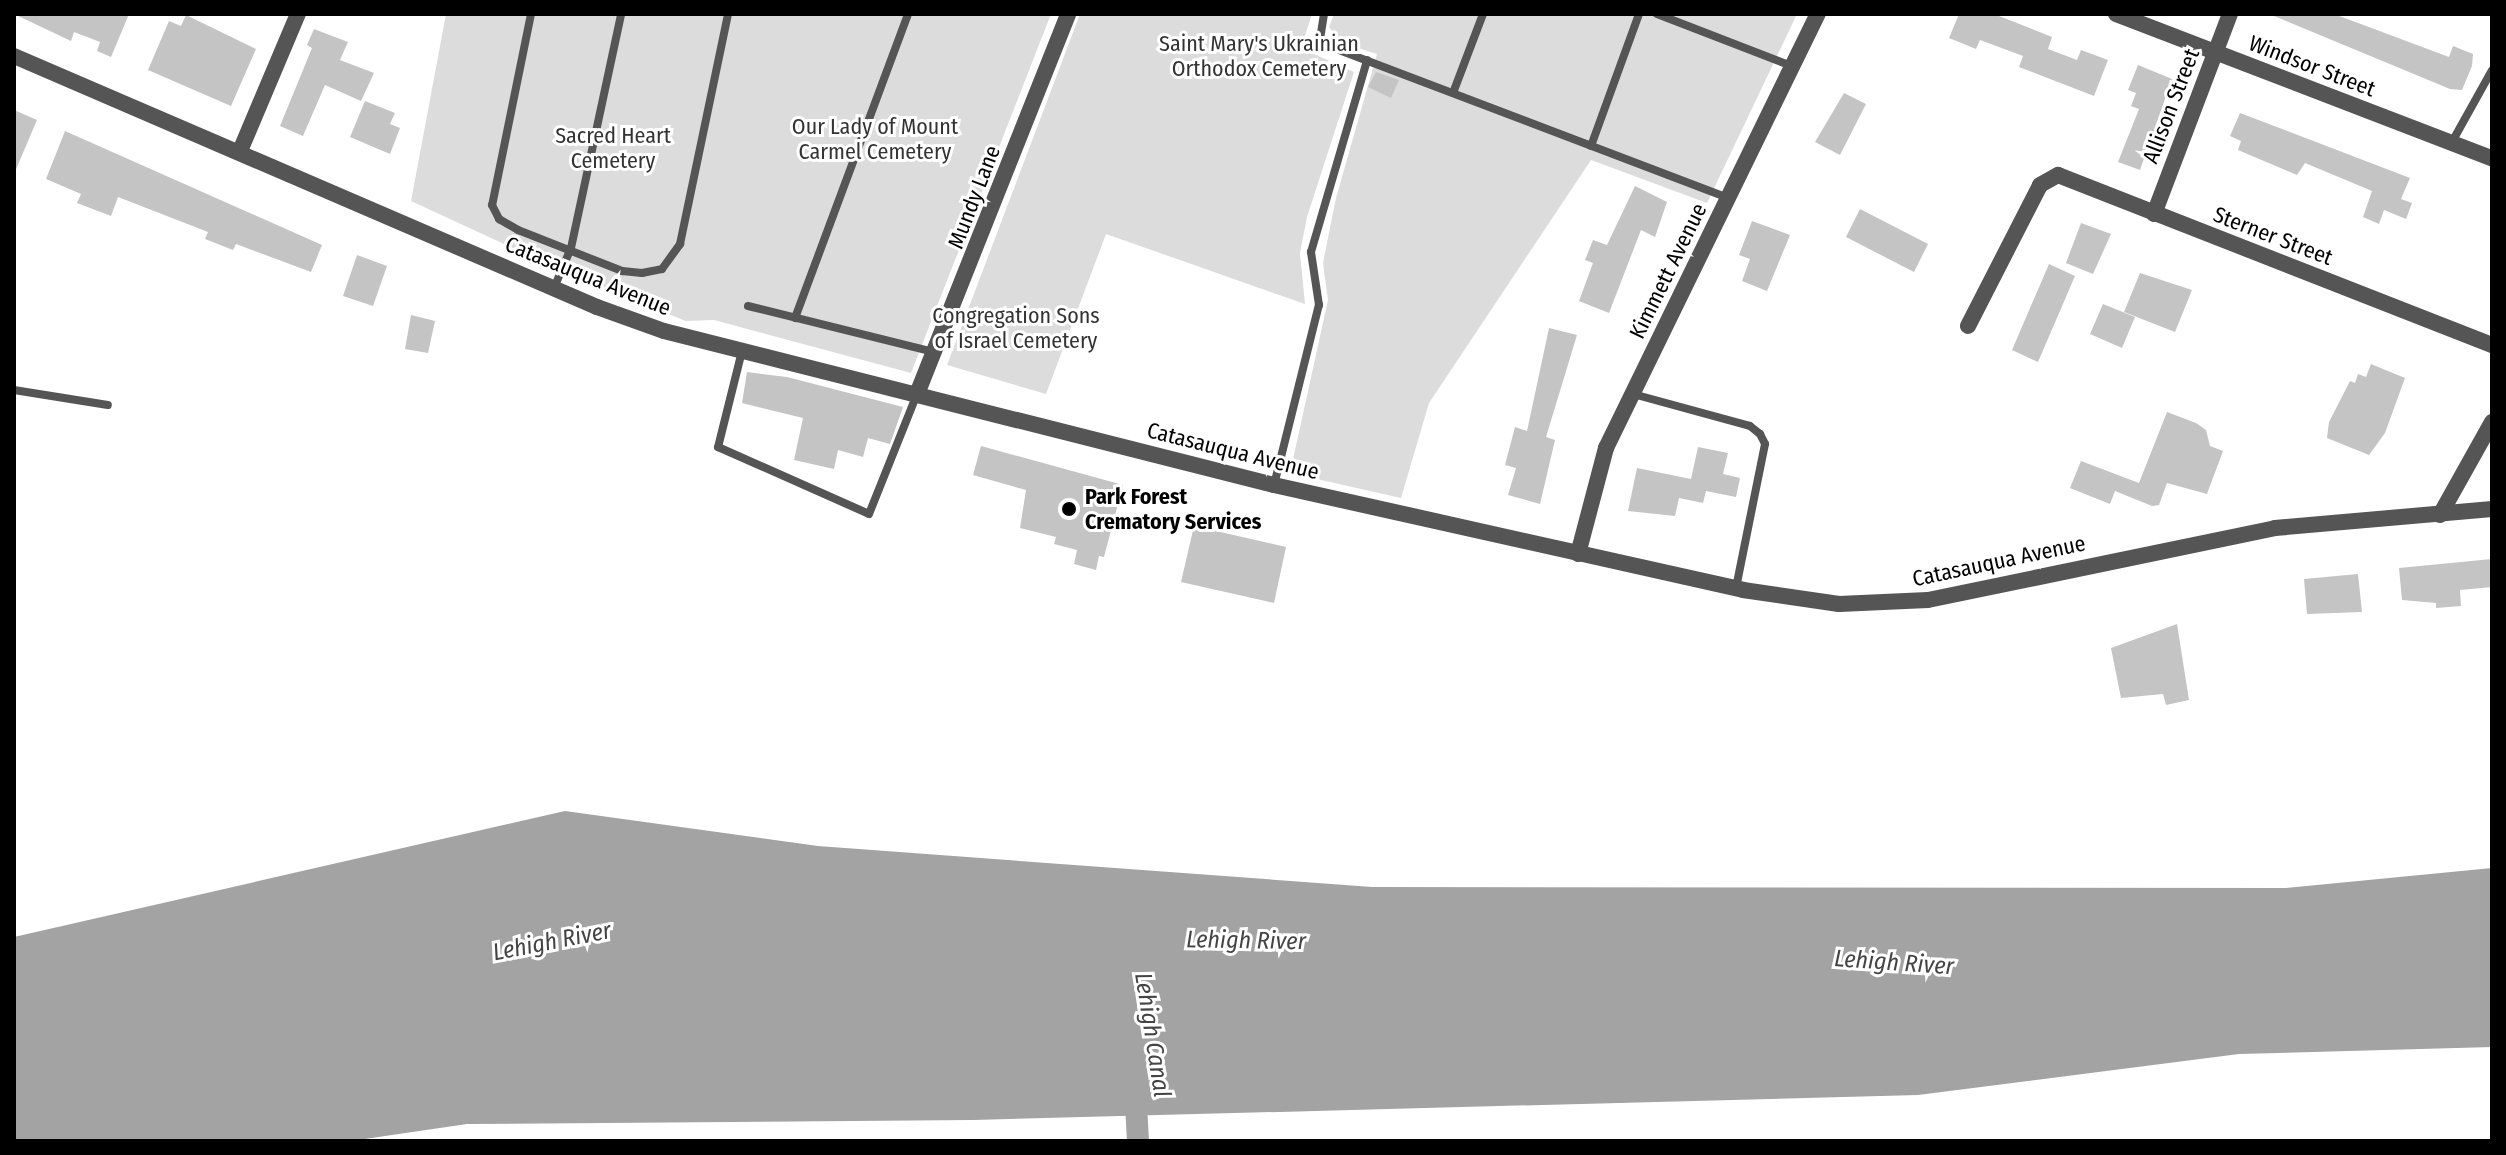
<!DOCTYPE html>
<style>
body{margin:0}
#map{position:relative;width:2506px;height:1155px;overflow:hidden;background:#fff;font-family:"Fira Sans Condensed",sans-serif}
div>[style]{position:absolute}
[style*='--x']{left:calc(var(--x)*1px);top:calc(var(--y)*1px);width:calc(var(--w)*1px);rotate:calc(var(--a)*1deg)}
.green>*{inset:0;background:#dcdcdc}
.water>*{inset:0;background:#a3a3a3}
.canal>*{height:22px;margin:-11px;padding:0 11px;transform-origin:11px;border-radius:11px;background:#a3a3a3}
.building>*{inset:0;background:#c4c4c4}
.lane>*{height:8px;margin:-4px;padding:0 4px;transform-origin:4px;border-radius:4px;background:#555}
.street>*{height:16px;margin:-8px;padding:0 8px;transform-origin:8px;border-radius:8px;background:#555}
.dots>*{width:22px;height:22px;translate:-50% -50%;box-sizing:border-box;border:4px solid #fff;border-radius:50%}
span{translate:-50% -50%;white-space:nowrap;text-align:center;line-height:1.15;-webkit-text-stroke:6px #fff;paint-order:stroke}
.park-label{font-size:22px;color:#333}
.street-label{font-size:22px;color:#000}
.poi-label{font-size:22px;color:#000;font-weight:700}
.left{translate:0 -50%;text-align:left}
.water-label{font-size:24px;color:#444;font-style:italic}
.frame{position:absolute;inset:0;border:16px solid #000;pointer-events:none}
</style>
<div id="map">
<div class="green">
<i style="clip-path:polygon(446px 14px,1051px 14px,911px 373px,714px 320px,686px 321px,580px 279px,411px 201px)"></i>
<i style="clip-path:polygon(1080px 14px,1312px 14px,1301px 48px,1354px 72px,1307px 217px,1300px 253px,1305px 304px,1106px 234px,1046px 394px,947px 365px)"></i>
<i style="clip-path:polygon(1334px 14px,1797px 14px,1707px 203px,1591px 160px,1429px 403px,1401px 498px,1290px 473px,1328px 300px,1323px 263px,1336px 198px,1377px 54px,1342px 43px,1329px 27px)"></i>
</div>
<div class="water">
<i style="clip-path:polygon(565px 811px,818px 846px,1372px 887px,2286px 888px,2492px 868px,2492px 1047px,2239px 1054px,1918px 1095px,973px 1120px,467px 1124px,351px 1141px,14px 1141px,14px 937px)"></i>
</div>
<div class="canal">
<i style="--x:1135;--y:1086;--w:55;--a:86.9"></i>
</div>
<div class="building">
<i style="clip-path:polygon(14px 14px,129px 14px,111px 57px,97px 51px,100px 42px,74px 32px,71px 41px)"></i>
<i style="clip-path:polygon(1959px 14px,1994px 14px,2052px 37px,2048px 49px,2077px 60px,2081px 50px,2108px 60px,2094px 96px,2019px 67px,2023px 56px,1980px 40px,1976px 49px,1949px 38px)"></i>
<i style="clip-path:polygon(2269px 14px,2334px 14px,2449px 57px,2453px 46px,2473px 54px,2472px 66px,2462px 90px,2450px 89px)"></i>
<i style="clip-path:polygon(186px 15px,256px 49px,231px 106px,148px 70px,169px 21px,181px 26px)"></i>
<i style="clip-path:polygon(314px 29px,348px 42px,340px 60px,374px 73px,361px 101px,325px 85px,303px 136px,280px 126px,312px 48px,307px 45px)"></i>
<i style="clip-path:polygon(2138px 65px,2172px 79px,2140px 170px,2118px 162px,2139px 109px,2131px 106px,2136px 93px,2128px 90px)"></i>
<i style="clip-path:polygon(1376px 72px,1399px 80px,1391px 98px,1368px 87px)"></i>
<i style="clip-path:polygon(1844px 93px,1866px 104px,1840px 155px,1815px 142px)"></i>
<i style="clip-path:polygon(365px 101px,395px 113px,390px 124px,400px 128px,390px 154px,350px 137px)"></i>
<i style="clip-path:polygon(14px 110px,37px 120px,14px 174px)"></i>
<i style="clip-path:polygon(2240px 113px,2410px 178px,2401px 199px,2412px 203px,2406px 219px,2384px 210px,2379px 224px,2363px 217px,2372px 191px,2305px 163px,2297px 175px,2238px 150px,2241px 141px,2230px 136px)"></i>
<i style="clip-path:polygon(65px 131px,322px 245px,311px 272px,236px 244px,233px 250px,205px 239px,208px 232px,118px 197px,111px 216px,77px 203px,81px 194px,46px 179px)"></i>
<i style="clip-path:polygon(1635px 186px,1667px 202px,1655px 237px,1641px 230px,1609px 313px,1579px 301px,1593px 263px,1585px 260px,1593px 240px,1607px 245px)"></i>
<i style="clip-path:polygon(1860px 209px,1928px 244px,1914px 272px,1846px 237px)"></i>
<i style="clip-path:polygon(1752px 221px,1790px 235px,1767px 291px,1742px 281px,1750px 259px,1739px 255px)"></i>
<i style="clip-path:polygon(2081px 223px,2111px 234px,2093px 274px,2066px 263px)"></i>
<i style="clip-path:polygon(357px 255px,387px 266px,373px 306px,343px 296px)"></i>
<i style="clip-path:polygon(2049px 264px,2075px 276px,2038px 362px,2012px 350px)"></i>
<i style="clip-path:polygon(2140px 273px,2192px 290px,2175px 332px,2124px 312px)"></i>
<i style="clip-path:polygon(2103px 304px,2135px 317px,2122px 348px,2090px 334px)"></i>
<i style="clip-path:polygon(411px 315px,435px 321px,428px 353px,405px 349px)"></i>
<i style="clip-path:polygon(1549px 328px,1577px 335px,1546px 437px,1555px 440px,1540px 504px,1508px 495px,1516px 468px,1505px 465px,1515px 427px,1527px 431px)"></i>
<i style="clip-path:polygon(2371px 364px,2405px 378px,2385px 433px,2369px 455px,2327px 438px,2329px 422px,2350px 381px,2355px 383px,2358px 374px,2366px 377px)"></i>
<i style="clip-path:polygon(747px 372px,787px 377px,903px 407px,890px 444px,868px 438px,863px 457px,838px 450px,834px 469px,794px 460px,803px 418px,742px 403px)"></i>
<i style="clip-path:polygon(2167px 412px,2196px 423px,2206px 430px,2210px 446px,2223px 451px,2207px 494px,2167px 483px,2159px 505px,2152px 506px,2115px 491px,2110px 504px,2070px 488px,2081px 461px,2139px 483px)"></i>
<i style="clip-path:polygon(981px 446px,1123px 485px,1104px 557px,1099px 556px,1096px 570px,1074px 564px,1077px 550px,1054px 544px,1056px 537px,1020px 528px,1026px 490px,973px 475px)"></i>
<i style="clip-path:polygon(1698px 447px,1728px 453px,1723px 474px,1740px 478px,1736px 497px,1706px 491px,1703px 503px,1679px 498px,1675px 516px,1628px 511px,1637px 468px,1691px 479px)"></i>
<i style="clip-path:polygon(1194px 526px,1286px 547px,1274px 603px,1181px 582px)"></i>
<i style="clip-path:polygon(2492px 559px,2492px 587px,2460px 590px,2461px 606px,2436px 608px,2436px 603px,2402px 600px,2399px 568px)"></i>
<i style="clip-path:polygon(2358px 574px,2362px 612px,2307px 614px,2304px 579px)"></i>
<i style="clip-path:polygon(2177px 624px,2189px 700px,2166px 705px,2163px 694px,2121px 698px,2111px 648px)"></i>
</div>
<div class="lane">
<i style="--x:531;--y:14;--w:195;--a:101.5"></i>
<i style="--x:492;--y:205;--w:16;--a:63"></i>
<i style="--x:499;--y:219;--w:22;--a:30"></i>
<i style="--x:518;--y:230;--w:112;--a:21.5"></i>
<i style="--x:622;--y:271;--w:20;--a:6"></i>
<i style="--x:642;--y:273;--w:20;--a:-11"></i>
<i style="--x:662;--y:269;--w:31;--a:-54"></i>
<i style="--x:680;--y:244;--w:235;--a:-78.2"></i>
<i style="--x:1324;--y:14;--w:25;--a:99"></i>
<i style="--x:1320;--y:39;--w:14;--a:36"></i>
<i style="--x:1331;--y:47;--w:425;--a:20.8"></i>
<i style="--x:1657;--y:14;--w:145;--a:21.1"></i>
<i style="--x:1453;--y:93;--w:85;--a:-69.2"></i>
<i style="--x:2452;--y:142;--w:82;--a:-60.9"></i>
<i style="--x:1591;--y:146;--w:140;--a:-70"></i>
<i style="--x:554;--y:288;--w:43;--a:-67"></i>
<i style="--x:571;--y:248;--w:239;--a:-77.9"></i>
<i style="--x:748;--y:306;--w:192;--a:13.9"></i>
<i style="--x:795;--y:318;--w:324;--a:-69.6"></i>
<i style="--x:742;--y:351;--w:99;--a:104"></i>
<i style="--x:718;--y:447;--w:165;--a:23.9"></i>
<i style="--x:869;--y:514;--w:129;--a:-68.2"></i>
<i style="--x:14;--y:390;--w:95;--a:9.1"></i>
<i style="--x:1633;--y:394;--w:121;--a:15.3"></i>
<i style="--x:1750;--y:426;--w:13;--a:39"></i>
<i style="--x:1760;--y:434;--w:11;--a:63"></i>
<i style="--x:1765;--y:444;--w:147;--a:101.4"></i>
<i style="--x:1274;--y:485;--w:186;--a:-76"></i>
<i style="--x:1319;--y:305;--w:54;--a:-98.6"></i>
<i style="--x:1311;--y:252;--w:200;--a:-73.7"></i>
</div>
<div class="street">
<i style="--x:2116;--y:14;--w:403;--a:21"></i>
<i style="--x:14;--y:56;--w:635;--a:23.29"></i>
<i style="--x:597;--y:307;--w:71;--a:19.7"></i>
<i style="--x:664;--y:331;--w:629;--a:14.17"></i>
<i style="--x:1274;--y:485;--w:481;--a:12.6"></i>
<i style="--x:1743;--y:590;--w:97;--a:8.3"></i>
<i style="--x:1839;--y:604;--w:89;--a:-2.6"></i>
<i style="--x:1928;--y:600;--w:354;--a:-11.7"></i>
<i style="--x:2275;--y:528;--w:218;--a:-5"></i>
<i style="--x:240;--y:151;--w:149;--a:-67.1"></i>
<i style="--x:2154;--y:214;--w:214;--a:-69.2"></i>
<i style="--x:1968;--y:326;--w:158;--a:-62.9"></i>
<i style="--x:2040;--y:185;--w:21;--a:-29"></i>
<i style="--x:2058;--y:175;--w:466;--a:21.4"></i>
<i style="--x:917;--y:394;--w:409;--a:-68.3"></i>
<i style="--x:2440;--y:515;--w:107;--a:-60.8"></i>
<i style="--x:1578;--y:554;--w:110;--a:-75.2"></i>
<i style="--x:1606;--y:448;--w:483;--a:-64"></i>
</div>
<div class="dots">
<i style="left:1069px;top:509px;background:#000"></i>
</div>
<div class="park-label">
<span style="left:1259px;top:56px">Saint Mary's Ukrainian<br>Orthodox Cemetery</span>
<span style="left:875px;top:139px">Our Lady of Mount<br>Carmel Cemetery</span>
<span style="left:613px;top:148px">Sacred Heart<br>Cemetery</span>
<span style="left:1016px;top:328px">Congregation Sons<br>of Israel Cemetery</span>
</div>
<div class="street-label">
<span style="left:2312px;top:66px;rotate:21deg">Windsor Street</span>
<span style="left:2171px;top:106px;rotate:-69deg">Allison Street</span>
<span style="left:974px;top:197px;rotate:-69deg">Mundy Lane</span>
<span style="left:2273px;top:236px;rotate:21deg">Sterner Street</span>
<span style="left:1668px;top:271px;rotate:-64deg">Kimmett Avenue</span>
<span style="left:588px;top:276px;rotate:22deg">Catasauqua Avenue</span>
<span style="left:1233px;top:451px;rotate:14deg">Catasauqua Avenue</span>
<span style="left:1999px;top:561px;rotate:-12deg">Catasauqua Avenue</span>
</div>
<div class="poi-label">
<span class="left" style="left:1085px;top:509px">Park Forest<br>Crematory Services</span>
</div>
<div class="water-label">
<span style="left:1246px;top:941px;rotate:1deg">Lehigh River</span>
<span style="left:552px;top:942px;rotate:-11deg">Lehigh River</span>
<span style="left:1894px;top:963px;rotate:4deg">Lehigh River</span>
<span style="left:1152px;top:1035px;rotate:81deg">Lehigh Canal</span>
</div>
<div class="frame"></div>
</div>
